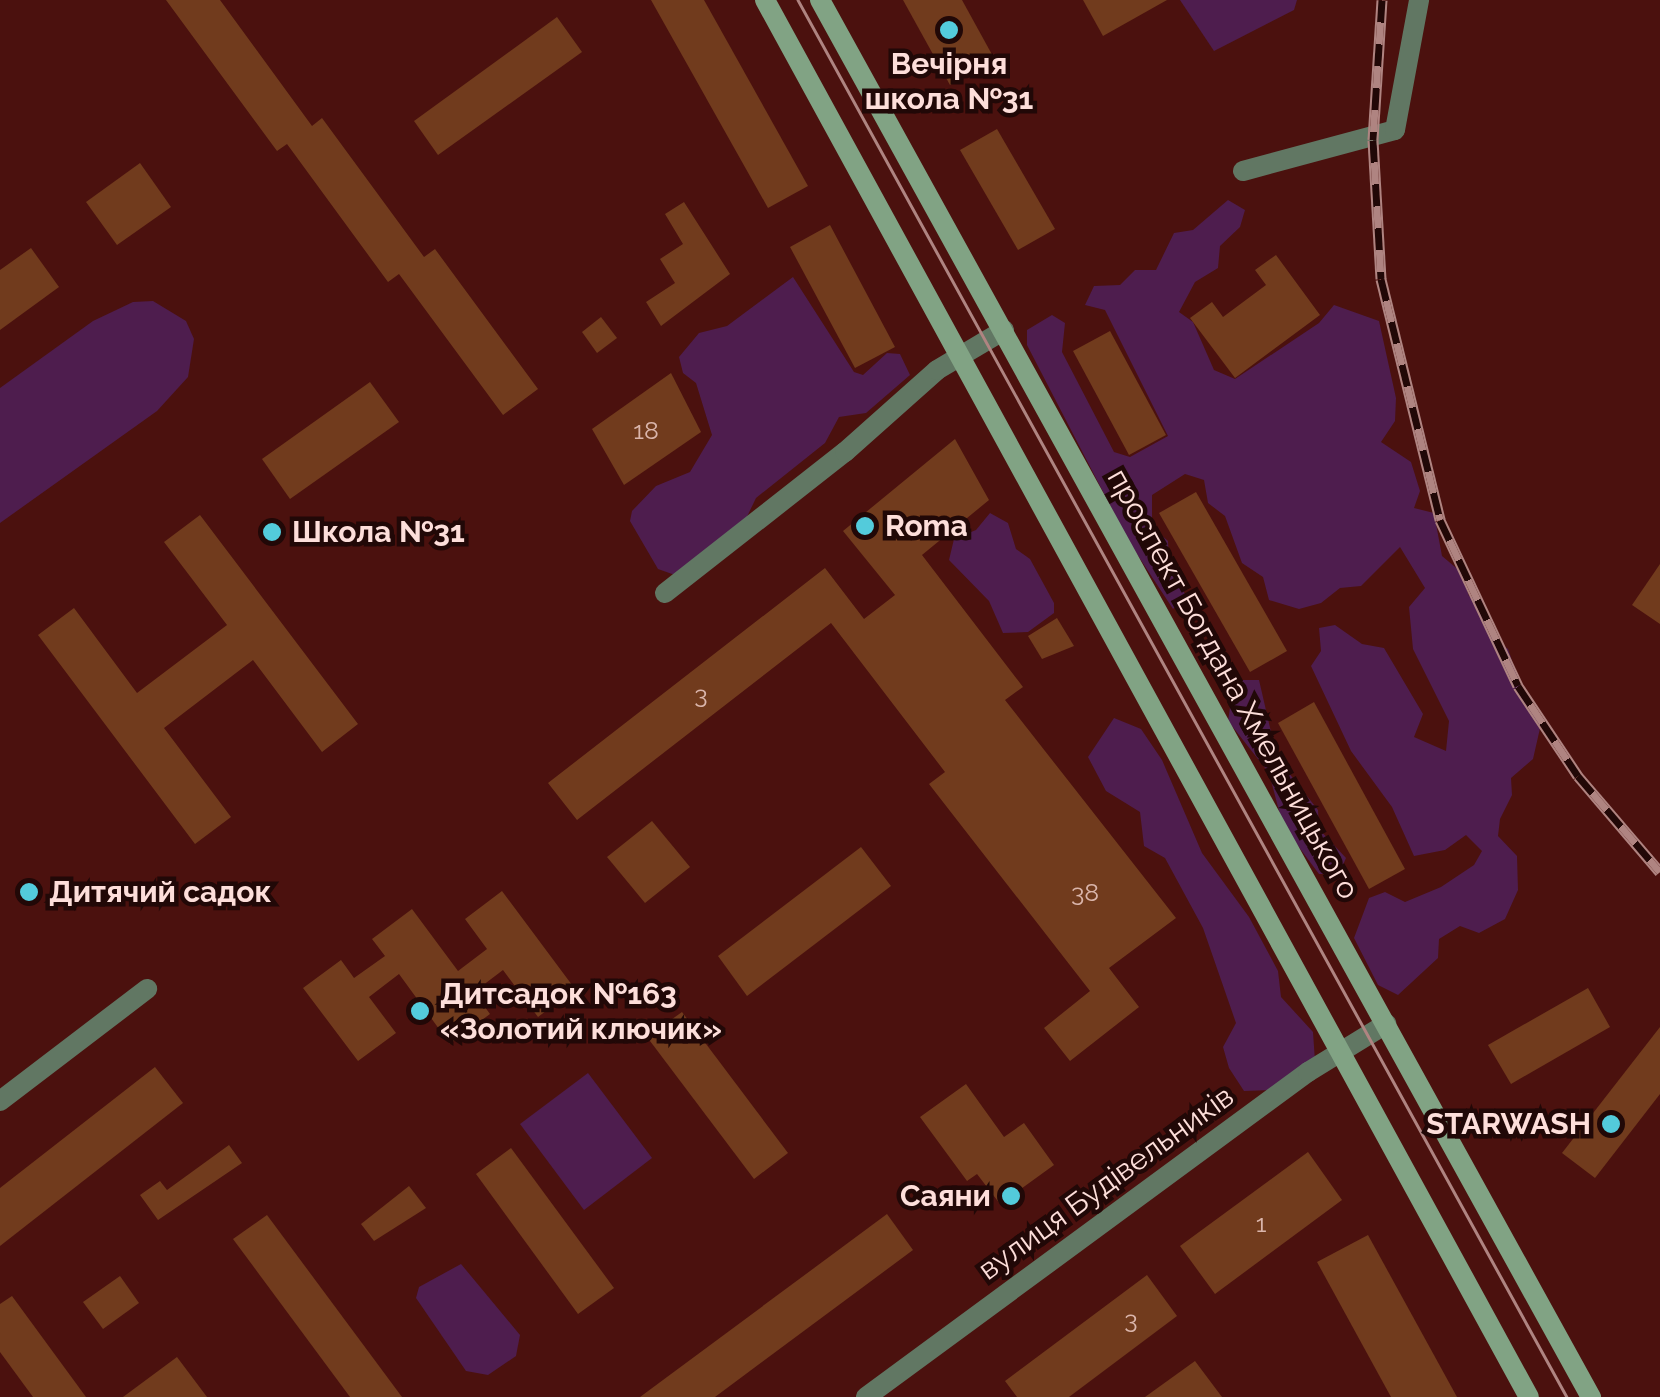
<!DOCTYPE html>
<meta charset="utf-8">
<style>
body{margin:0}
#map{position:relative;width:1660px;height:1397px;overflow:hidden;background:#4b110e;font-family:Raleway,sans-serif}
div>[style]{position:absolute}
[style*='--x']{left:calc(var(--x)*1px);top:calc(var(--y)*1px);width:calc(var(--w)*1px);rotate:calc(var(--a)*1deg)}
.green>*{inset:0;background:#4e1d4e}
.building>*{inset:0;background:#713b1d}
.minor>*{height:20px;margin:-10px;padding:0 10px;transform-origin:10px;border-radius:10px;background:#617763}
.tertiary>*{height:20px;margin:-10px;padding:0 10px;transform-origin:10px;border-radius:10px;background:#617763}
.secondary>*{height:20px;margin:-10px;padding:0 10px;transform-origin:10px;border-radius:10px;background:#81a384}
.tram>*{height:2.5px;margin:-1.25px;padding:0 1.25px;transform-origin:1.25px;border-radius:1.25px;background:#af8481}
.rail>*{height:11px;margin-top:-5.5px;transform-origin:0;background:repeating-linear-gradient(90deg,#210807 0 22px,#af8481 0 44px);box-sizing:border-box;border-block:2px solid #af8481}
.dots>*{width:28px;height:28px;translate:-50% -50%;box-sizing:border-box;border:5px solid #210807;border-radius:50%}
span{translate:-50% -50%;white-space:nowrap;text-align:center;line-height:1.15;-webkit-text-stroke:9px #210807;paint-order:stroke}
.number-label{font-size:25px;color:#dab5ab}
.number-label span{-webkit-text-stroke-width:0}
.poi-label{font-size:30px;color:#fddeda;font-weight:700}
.left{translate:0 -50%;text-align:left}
.right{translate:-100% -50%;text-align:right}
.street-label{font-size:30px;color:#fddeda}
</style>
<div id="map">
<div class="green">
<i style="clip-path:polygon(1180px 0,1297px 0,1294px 10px,1214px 51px)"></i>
<i style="clip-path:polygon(1228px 200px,1245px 210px,1240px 227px,1220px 246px,1218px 268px,1195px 282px,1179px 312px,1193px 322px,1214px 370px,1235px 379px,1319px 323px,1334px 305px,1379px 321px,1396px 398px,1395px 421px,1381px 442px,1411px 462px,1420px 491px,1414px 508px,1434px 513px,1442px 556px,1461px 572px,1469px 596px,1482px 600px,1488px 634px,1508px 649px,1528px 708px,1541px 724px,1533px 759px,1511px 778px,1512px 795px,1500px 819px,1498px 836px,1517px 856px,1518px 890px,1505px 919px,1479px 933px,1460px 926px,1439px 939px,1438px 958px,1398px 995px,1378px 985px,1354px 938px,1369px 898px,1385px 892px,1405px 902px,1441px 887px,1474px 865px,1482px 851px,1466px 835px,1445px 850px,1414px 856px,1392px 807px,1351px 751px,1311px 666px,1321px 651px,1319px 628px,1335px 625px,1362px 644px,1384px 648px,1423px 714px,1414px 737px,1446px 751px,1449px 721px,1413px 649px,1409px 607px,1425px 588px,1400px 547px,1361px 586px,1340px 588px,1321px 603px,1299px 609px,1269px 600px,1263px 577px,1242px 563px,1225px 516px,1208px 503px,1204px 480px,1185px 474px,1152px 495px,1152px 527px,1168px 541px,1169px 562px,1186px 596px,1173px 609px,1129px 542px,1027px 345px,1027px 330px,1052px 315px,1065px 323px,1062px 352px,1114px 452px,1130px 457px,1168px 436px,1105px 310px,1085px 305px,1094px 286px,1120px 285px,1135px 270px,1156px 270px,1174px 233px,1193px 230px)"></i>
<i style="clip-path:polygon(793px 277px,854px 372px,863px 375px,887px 353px,900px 354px,910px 375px,866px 413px,839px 417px,825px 443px,756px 498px,743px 525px,675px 575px,658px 569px,630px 521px,632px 511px,656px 486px,690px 472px,712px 435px,696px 383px,683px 373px,679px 357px,699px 333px,727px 326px)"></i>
<i style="clip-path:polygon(153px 301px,186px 321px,194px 339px,188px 377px,157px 411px,0 523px,0 388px,93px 321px,133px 302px)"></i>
<i style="clip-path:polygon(990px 513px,1008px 523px,1016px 549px,1030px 559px,1054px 603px,1054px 613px,1028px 632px,1003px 633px,989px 601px,949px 560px,954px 539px,976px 530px)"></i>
<i style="clip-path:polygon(1234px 680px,1259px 680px,1277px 758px,1318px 810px,1319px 829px,1346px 858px,1339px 874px,1319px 874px,1283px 826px,1269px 773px,1228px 721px)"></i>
<i style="clip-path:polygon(1114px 718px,1141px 729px,1162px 760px,1202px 853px,1249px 917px,1278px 971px,1281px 997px,1313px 1032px,1315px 1061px,1275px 1090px,1244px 1091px,1229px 1068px,1223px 1047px,1236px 1023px,1203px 928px,1165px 858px,1144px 846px,1140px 812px,1106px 791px,1088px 757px)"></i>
<i style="clip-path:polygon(588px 1073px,652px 1158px,584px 1210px,520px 1124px)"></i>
<i style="clip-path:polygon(461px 1264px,520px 1335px,516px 1356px,488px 1375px,466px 1371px,416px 1298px,419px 1287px)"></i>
</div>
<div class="building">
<i style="clip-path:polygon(166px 0,220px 0,312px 126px,322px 118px,424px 257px,435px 249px,538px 389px,503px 415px,399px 274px,388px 282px,287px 144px,277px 151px)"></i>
<i style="clip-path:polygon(651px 0,704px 0,808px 186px,768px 208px)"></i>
<i style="clip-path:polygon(903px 0,962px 0,995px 60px,950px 85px)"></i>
<i style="clip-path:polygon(1083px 0,1167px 0,1103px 36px)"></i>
<i style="clip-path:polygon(557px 17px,582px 52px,438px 155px,414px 121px)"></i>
<i style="clip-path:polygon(997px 129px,1055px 229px,1018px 250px,960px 150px)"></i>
<i style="clip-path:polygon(140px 163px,171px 207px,117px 245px,86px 202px)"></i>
<i style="clip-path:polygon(684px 202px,730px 274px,661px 326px,646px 302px,675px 283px,660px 259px,683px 244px,665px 214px)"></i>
<i style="clip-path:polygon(830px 225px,895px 347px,855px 368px,790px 247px)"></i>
<i style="clip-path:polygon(31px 248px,59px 287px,0 330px,0 270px)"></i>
<i style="clip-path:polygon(1276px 255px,1320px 315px,1235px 378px,1190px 318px,1212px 302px,1223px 317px,1266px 285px,1255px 270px)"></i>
<i style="clip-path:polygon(601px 317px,617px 338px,597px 353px,582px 332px)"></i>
<i style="clip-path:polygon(1110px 331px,1166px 435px,1129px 455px,1073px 351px)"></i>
<i style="clip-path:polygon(671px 373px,701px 432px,624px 485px,592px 429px)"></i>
<i style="clip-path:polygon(370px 382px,399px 422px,290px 499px,262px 459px)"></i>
<i style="clip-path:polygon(955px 439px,989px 500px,922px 555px,1023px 687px,1005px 700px,1176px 918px,1109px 968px,1139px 1007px,1070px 1061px,1044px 1028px,1090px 991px,929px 784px,945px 772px,831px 623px,577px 820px,548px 783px,825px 568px,864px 619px,895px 595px,843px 531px)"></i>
<i style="clip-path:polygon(1196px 492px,1287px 651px,1250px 672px,1159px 513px)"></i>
<i style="clip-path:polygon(200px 515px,358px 724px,322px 752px,253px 660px,164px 728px,231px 817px,195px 844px,38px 635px,74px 608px,137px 693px,227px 625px,164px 542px)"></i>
<i style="clip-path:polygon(1660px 564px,1660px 624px,1632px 605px)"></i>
<i style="clip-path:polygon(1057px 618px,1074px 646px,1042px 659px,1028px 636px)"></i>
<i style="clip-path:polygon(1314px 702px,1405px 869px,1369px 889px,1278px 723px)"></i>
<i style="clip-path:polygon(652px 821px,690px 867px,645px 903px,607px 857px)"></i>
<i style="clip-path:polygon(861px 847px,891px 886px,747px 996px,718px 956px)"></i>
<i style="clip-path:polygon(502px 891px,575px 989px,538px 1017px,503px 970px,474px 992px,490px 1014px,450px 1044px,399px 974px,369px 997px,396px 1033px,358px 1061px,303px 988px,341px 960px,354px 978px,385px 956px,372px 939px,412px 909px,458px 971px,487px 949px,465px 919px)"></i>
<i style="clip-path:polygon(1588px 988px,1610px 1027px,1511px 1084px,1488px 1045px)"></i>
<i style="clip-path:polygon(682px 1012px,788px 1153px,754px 1179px,647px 1037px)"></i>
<i style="clip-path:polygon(1660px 1027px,1660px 1094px,1595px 1178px,1562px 1153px)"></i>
<i style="clip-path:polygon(155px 1067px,183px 1103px,0 1246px,0 1188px)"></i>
<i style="clip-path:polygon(966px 1084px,1004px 1137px,1024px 1123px,1054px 1165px,1000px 1204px,977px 1174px,967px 1181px,920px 1117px)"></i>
<i style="clip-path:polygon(229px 1145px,242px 1163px,158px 1220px,140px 1195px,160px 1181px,167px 1190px)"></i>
<i style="clip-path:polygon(511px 1148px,614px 1288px,578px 1314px,476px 1174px)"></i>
<i style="clip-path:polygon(1308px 1152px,1342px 1200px,1215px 1294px,1180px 1246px)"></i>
<i style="clip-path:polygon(409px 1186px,426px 1208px,374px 1241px,361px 1224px)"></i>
<i style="clip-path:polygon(887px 1214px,913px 1250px,715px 1397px,640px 1397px)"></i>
<i style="clip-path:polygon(267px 1215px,402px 1397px,350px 1397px,233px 1239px)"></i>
<i style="clip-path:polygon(1368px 1235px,1457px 1397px,1391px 1397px,1317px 1262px)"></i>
<i style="clip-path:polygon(1147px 1275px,1177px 1316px,1069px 1397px,1017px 1397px,1005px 1381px)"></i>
<i style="clip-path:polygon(120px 1276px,139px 1303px,103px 1329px,83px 1302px)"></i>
<i style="clip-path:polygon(12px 1296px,86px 1397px,33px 1397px,0 1352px,0 1304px)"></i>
<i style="clip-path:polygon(177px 1357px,207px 1397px,123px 1397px)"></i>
<i style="clip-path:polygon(1195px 1361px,1222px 1397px,1145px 1397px)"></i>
</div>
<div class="minor">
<i style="--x:1243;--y:171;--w:157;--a:-15.1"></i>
<i style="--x:1395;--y:130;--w:132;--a:-79.5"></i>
<i style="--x:665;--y:593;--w:229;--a:-38.1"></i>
<i style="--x:845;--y:452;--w:123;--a:-41.7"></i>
<i style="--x:937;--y:370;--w:78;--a:-30.8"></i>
<i style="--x:0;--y:1101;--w:185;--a:-37.3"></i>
</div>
<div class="tertiary">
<i style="--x:866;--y:1397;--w:549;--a:-36.33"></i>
<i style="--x:1308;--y:1072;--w:92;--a:-31.6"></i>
</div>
<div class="secondary">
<i style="--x:765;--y:0;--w:1592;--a:61.33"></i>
<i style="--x:820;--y:0;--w:1596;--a:61.11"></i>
</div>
<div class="tram">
<i style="--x:798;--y:0;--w:1595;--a:61.17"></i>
</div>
<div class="rail">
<i style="--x:1382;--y:0;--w:140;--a:93.7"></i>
<i style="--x:1373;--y:140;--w:139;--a:86.7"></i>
<i style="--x:1381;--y:279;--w:248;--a:76.2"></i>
<i style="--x:1440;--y:520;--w:183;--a:64.8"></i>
<i style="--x:1518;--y:686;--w:108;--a:56.3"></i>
<i style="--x:1578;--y:776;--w:126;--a:49.5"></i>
</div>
<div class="dots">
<i style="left:949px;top:30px;background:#53cbdb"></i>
<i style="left:865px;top:526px;background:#53cbdb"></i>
<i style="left:272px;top:532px;background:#53cbdb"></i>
<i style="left:29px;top:892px;background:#53cbdb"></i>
<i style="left:420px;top:1011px;background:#53cbdb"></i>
<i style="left:1611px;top:1124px;background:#53cbdb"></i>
<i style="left:1011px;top:1196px;background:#53cbdb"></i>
</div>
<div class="number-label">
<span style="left:646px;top:430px">18</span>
<span style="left:701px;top:694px">3</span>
<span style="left:1085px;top:892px">38</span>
<span style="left:1261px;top:1223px">1</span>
<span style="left:1131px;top:1319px">3</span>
</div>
<div class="poi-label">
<span style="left:949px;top:81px">Вечірня<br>школа №31</span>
<span class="left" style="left:885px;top:526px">Roma</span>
<span class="left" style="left:292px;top:532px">Школа №31</span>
<span class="left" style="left:49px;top:892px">Дитячий садок</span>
<span class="left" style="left:440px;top:1011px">Дитсадок №163<br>«Золотий ключик»</span>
<span class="right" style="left:1591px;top:1124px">STARWASH</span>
<span class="right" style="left:991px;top:1196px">Саяни</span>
</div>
<div class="street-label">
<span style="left:1233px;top:684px;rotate:61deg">проспект Богдана Хмельницького</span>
<span style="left:1106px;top:1183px;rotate:-36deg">вулиця Будівельників</span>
</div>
</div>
